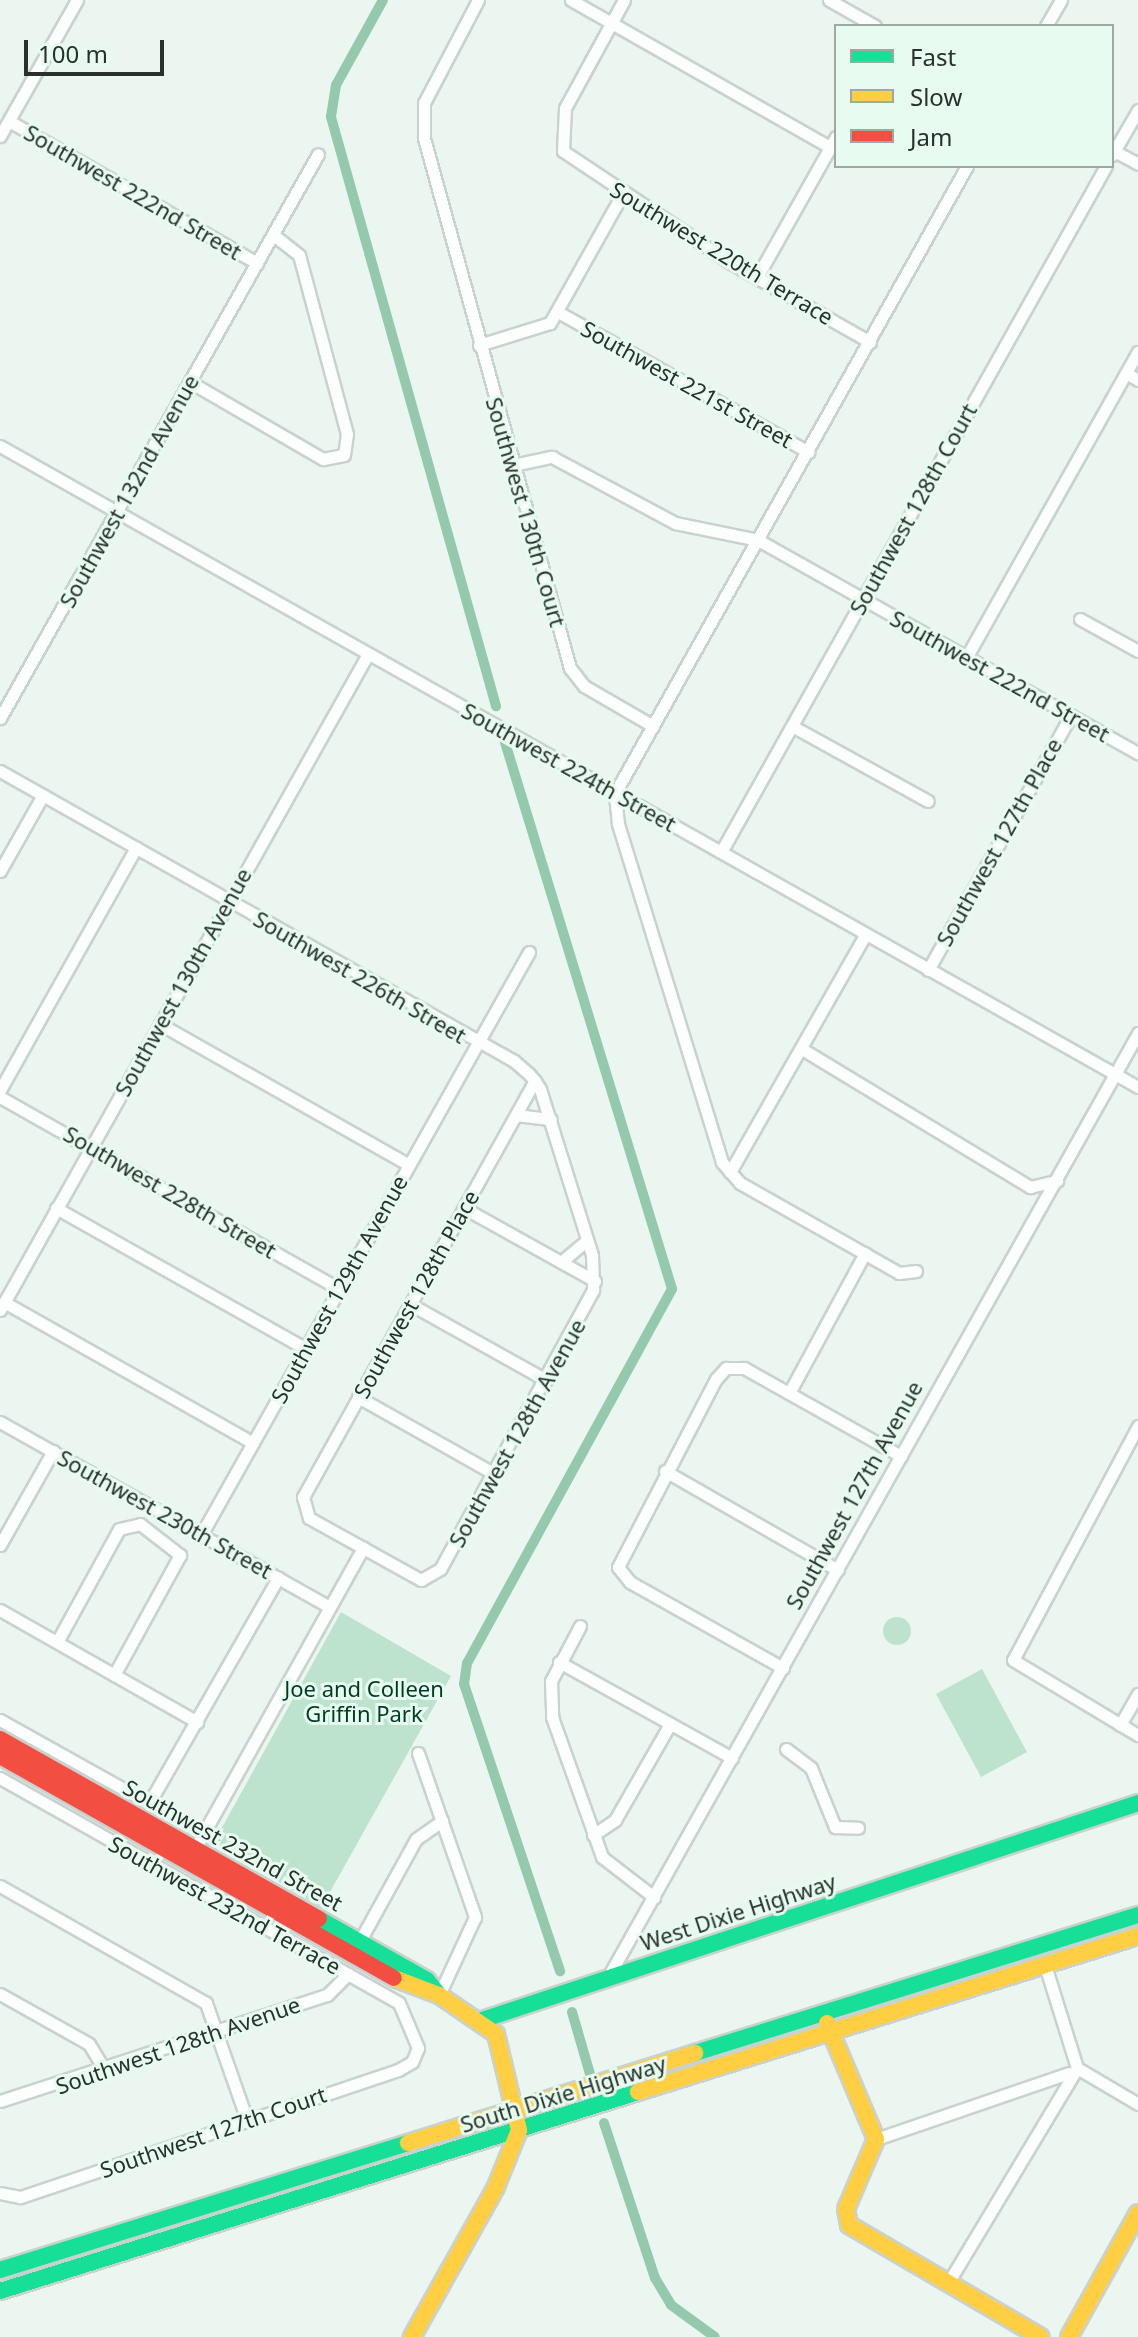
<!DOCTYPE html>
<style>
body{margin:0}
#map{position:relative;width:1138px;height:2337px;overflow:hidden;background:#ebf6f1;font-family:"Noto Sans",sans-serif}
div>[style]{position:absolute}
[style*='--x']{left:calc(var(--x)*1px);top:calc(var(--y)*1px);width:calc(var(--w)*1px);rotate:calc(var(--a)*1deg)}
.green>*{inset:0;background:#bde3ce}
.round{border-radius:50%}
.canal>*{height:10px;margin:-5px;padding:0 5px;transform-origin:5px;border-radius:5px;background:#94c9ae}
.roads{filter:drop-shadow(2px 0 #c9d2ce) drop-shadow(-2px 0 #c9d2ce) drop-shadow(0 2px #c9d2ce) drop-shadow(0 -2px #c9d2ce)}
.street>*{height:11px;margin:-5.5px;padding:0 5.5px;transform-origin:5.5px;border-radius:5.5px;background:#fcfefd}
.fast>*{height:16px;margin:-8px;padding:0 8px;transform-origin:8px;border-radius:8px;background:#16e098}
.slow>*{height:16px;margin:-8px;padding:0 8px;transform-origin:8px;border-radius:8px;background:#ffcf43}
.jam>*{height:16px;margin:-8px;padding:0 8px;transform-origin:8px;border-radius:8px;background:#f24e42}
span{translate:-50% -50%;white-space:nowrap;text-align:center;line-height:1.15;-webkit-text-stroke:6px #e7fbf0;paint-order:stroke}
.street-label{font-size:22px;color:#29312c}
.park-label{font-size:22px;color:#003c24}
.legend{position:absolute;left:834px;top:24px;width:280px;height:144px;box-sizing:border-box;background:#e7fbf0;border:2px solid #9baaa2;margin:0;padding:10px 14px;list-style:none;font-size:24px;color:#29312c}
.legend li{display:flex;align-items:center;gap:16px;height:40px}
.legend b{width:40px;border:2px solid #9baaa2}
.scale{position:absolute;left:24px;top:40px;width:140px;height:36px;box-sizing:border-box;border:4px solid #29312c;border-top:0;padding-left:10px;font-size:24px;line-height:28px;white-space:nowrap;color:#29312c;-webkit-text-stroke:6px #e7fbf0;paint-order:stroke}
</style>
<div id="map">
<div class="green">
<i style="clip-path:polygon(341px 1612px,451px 1676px,321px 1908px,214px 1842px)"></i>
<i class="round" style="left:883px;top:1617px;width:28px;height:28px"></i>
<i style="clip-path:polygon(982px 1669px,1027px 1752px,981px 1777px,936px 1694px)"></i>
</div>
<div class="canal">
<i style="--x:383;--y:0;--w:97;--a:118.9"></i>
<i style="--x:336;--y:85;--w:32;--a:99"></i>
<i style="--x:331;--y:117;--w:612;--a:74.35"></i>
<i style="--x:504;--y:739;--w:575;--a:73.01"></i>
<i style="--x:672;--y:1289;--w:426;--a:118.7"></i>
<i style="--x:467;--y:1663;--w:21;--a:98"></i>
<i style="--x:464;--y:1684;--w:303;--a:71.5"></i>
<i style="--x:572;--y:2012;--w:65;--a:73.8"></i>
<i style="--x:604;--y:2123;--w:163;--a:71.8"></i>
<i style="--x:655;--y:2278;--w:31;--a:59"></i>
<i style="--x:671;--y:2305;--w:54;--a:36"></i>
</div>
<div class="roads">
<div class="street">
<i style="--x:478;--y:0;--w:116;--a:117.7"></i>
<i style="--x:424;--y:103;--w:35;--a:90"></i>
<i style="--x:424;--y:138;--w:550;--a:74.6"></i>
<i style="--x:570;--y:668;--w:23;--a:52"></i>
<i style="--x:584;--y:686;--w:80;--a:30.1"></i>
<i style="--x:571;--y:0;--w:298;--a:29.6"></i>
<i style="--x:624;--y:0;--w:123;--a:118.6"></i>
<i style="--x:565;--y:108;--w:43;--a:92.7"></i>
<i style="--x:563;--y:151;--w:202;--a:33.7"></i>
<i style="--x:731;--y:263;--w:160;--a:29.6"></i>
<i style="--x:829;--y:0;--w:53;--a:29.5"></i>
<i style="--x:1046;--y:26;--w:30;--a:-60"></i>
<i style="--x:9;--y:121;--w:286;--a:29.8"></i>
<i style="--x:0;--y:136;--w:156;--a:-60.5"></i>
<i style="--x:1114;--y:151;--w:27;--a:28"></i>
<i style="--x:1112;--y:155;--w:52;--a:-60"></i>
<i style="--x:757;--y:277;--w:161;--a:-60.6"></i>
<i style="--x:558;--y:312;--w:287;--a:29.2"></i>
<i style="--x:479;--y:345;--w:74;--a:-17.2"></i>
<i style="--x:550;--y:323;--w:149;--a:-60.7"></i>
<i style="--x:1126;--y:373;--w:14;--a:30"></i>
<i style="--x:190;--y:382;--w:154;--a:30.1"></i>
<i style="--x:323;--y:459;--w:21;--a:-11"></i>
<i style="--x:344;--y:455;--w:21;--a:-82"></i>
<i style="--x:347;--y:434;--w:185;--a:-105"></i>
<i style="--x:299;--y:255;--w:33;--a:-142"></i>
<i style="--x:0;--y:446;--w:1306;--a:29.39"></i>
<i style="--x:513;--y:465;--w:40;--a:-12"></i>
<i style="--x:552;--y:457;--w:140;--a:28.2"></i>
<i style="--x:675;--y:523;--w:85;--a:11.6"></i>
<i style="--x:758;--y:540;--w:436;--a:29.3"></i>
<i style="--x:1080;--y:619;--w:66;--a:28.9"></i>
<i style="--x:966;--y:658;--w:351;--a:-60.7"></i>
<i style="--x:0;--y:718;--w:647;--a:-60.58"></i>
<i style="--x:792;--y:726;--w:155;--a:28.9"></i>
<i style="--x:0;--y:771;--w:590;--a:29.43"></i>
<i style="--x:514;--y:1061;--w:20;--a:41"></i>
<i style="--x:529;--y:1074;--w:9;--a:49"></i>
<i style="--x:535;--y:1081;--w:9;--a:58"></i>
<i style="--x:540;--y:1089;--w:174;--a:72.6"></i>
<i style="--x:592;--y:1255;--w:35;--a:88"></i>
<i style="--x:593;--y:1290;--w:318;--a:118.7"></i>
<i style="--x:440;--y:1569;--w:22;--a:150"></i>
<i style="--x:421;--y:1580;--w:128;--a:-151"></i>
<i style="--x:309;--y:1518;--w:22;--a:-106"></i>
<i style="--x:303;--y:1497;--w:476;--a:-60.9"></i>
<i style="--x:721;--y:852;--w:787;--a:-60.7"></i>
<i style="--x:0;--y:871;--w:87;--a:-60.5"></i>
<i style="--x:928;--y:970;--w:292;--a:-60.7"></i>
<i style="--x:160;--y:1024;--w:286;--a:29.5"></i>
<i style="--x:802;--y:1049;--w:267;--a:31.2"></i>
<i style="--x:1030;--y:1187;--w:28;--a:-13"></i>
<i style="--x:0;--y:1090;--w:278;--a:-60.7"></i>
<i style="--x:0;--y:1097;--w:390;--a:29.5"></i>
<i style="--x:516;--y:1115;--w:35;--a:7"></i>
<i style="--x:730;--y:1172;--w:273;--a:-60.3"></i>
<i style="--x:56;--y:1208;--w:287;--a:29.4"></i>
<i style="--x:464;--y:1208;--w:150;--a:29.1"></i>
<i style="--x:561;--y:1262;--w:34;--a:-40"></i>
<i style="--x:916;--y:1271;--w:17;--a:173"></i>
<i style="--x:899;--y:1273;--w:183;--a:-150.5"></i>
<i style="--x:740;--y:1183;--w:28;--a:-131"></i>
<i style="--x:722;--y:1162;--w:354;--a:-107.1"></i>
<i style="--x:618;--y:824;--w:31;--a:-96"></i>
<i style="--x:615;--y:793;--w:719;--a:-60.69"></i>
<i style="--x:4;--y:1302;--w:286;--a:29.5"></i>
<i style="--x:410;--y:1304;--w:156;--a:29.2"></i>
<i style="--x:0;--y:1310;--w:752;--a:-60.71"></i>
<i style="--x:789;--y:1393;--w:159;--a:-61.5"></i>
<i style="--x:358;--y:1397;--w:155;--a:29.4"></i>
<i style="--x:0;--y:1422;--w:378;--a:29.3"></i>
<i style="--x:1138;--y:1426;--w:265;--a:118.1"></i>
<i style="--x:1013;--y:1660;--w:146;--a:31"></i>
<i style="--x:665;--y:1471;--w:199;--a:29.8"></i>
<i style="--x:201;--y:1535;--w:669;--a:-60.64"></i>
<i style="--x:0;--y:1545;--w:108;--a:-60.6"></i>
<i style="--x:0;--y:1610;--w:227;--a:29.6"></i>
<i style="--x:580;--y:1626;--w:62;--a:117.8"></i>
<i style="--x:551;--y:1681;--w:36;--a:88"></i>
<i style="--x:552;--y:1717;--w:149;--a:70.3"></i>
<i style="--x:602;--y:1857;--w:66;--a:37.6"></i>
<i style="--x:57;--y:1642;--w:129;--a:-61.2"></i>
<i style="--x:119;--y:1529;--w:22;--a:-13"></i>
<i style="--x:140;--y:1524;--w:51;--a:37.8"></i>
<i style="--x:180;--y:1555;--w:137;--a:118.8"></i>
<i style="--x:559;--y:1662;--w:198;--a:29"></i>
<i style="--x:783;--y:1668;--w:176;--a:-150.7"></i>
<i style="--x:630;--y:1582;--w:19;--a:-129"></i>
<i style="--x:618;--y:1567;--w:212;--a:-62.5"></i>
<i style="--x:716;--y:1379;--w:15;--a:-48"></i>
<i style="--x:726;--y:1368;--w:18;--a:0"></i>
<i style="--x:744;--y:1368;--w:180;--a:29.3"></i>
<i style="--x:0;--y:1720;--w:158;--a:29.2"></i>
<i style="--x:138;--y:1797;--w:14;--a:4"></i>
<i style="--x:152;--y:1798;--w:254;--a:-60.2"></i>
<i style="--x:1120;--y:1725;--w:36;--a:-60"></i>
<i style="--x:786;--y:1749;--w:31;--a:37"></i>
<i style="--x:811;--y:1768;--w:64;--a:67.9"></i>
<i style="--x:835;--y:1827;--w:23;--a:2"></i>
<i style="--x:418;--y:1753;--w:174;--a:70.8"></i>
<i style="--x:475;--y:1917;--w:86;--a:114.8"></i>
<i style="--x:0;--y:1778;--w:458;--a:29.4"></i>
<i style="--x:399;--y:2003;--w:49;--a:67.1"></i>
<i style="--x:418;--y:2048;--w:15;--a:113"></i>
<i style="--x:412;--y:2062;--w:16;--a:150"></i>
<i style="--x:398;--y:2070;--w:399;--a:161.4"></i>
<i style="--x:20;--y:2197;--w:20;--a:-169"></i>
<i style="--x:593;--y:1835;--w:27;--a:-34"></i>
<i style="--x:615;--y:1820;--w:111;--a:-60.2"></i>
<i style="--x:192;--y:1854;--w:351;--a:-60.8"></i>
<i style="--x:0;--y:1886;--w:237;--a:29.6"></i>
<i style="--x:206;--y:2003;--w:124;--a:70.7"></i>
<i style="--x:357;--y:1946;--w:122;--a:-61.1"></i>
<i style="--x:416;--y:1839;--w:32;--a:-35"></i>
<i style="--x:1044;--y:1962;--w:111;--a:72.7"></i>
<i style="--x:607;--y:1979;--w:1085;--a:-60.69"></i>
<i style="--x:0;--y:1994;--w:102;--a:29.3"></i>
<i style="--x:89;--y:2044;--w:29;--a:59"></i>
<i style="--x:1077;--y:2068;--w:71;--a:30.5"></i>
<i style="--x:0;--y:2101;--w:344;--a:-18"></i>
<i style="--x:327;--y:1995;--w:30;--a:-45"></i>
<i style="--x:876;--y:2139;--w:204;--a:-18.9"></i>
<i style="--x:948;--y:2283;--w:251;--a:-59"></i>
</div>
<div class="fast">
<i style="--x:319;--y:1919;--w:124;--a:29.5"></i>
<i style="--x:427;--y:1980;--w:19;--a:51"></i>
<i style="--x:482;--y:2020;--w:691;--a:-18.3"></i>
<i style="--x:695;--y:2053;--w:464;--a:-17.3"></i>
<i style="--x:0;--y:2270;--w:427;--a:-17.3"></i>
<i style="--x:0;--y:2291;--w:668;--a:-17.32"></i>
</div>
<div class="slow">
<i style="--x:394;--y:1978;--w:48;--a:20.7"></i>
<i style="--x:439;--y:1995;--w:69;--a:34.4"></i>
<i style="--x:496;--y:2034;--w:99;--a:76.5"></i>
<i style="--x:519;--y:2130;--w:64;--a:112.1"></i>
<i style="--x:495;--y:2189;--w:170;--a:119.3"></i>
<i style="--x:827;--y:2023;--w:126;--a:67.1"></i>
<i style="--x:876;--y:2139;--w:76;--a:113.2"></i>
<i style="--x:846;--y:2209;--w:16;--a:79"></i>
<i style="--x:849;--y:2225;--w:222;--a:30.3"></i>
<i style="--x:638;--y:2092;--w:524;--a:-17.33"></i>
<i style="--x:408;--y:2143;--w:301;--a:-17.4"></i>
<i style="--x:1069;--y:2337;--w:142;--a:-60.9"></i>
</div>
<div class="jam">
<i style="--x:0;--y:1739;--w:366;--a:29.4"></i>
<i style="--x:0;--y:1756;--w:452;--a:29.4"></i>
</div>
</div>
<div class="street-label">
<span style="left:133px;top:192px;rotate:30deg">Southwest 222nd Street</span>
<span style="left:722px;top:253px;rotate:31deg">Southwest 220th Terrace</span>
<span style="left:687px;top:384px;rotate:29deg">Southwest 221st Street</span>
<span style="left:129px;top:491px;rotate:-61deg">Southwest 132nd Avenue</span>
<span style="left:913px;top:509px;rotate:-61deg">Southwest 128th Court</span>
<span style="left:526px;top:512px;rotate:74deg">Southwest 130th Court</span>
<span style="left:1000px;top:676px;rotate:29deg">Southwest 222nd Street</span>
<span style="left:569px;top:767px;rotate:29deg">Southwest 224th Street</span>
<span style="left:999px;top:842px;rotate:-61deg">Southwest 127th Place</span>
<span style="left:360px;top:977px;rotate:30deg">Southwest 226th Street</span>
<span style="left:183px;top:982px;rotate:-61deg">Southwest 130th Avenue</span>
<span style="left:170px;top:1192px;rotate:30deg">Southwest 228th Street</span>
<span style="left:339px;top:1289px;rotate:-61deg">Southwest 129th Avenue</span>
<span style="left:416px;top:1294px;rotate:-61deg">Southwest 128th Place</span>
<span style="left:517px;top:1433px;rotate:-61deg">Southwest 128th Avenue</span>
<span style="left:854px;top:1495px;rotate:-61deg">Southwest 127th Avenue</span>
<span style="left:165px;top:1514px;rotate:29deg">Southwest 230th Street</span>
<span style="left:233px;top:1845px;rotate:29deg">Southwest 232nd Street</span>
<span style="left:225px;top:1905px;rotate:29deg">Southwest 232nd Terrace</span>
<span style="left:738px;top:1912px;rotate:-18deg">West Dixie Highway</span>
<span style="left:178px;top:2045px;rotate:-19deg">Southwest 128th Avenue</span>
<span style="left:563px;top:2094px;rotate:-17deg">South Dixie Highway</span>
<span style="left:213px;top:2132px;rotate:-19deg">Southwest 127th Court</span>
</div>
<div class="park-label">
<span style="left:364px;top:1701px">Joe and Colleen<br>Griffin Park</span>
</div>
<ul class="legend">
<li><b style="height:10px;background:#16e098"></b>Fast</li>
<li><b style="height:10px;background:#ffcf43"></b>Slow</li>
<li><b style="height:10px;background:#f24e42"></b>Jam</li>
</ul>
<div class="scale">100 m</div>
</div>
